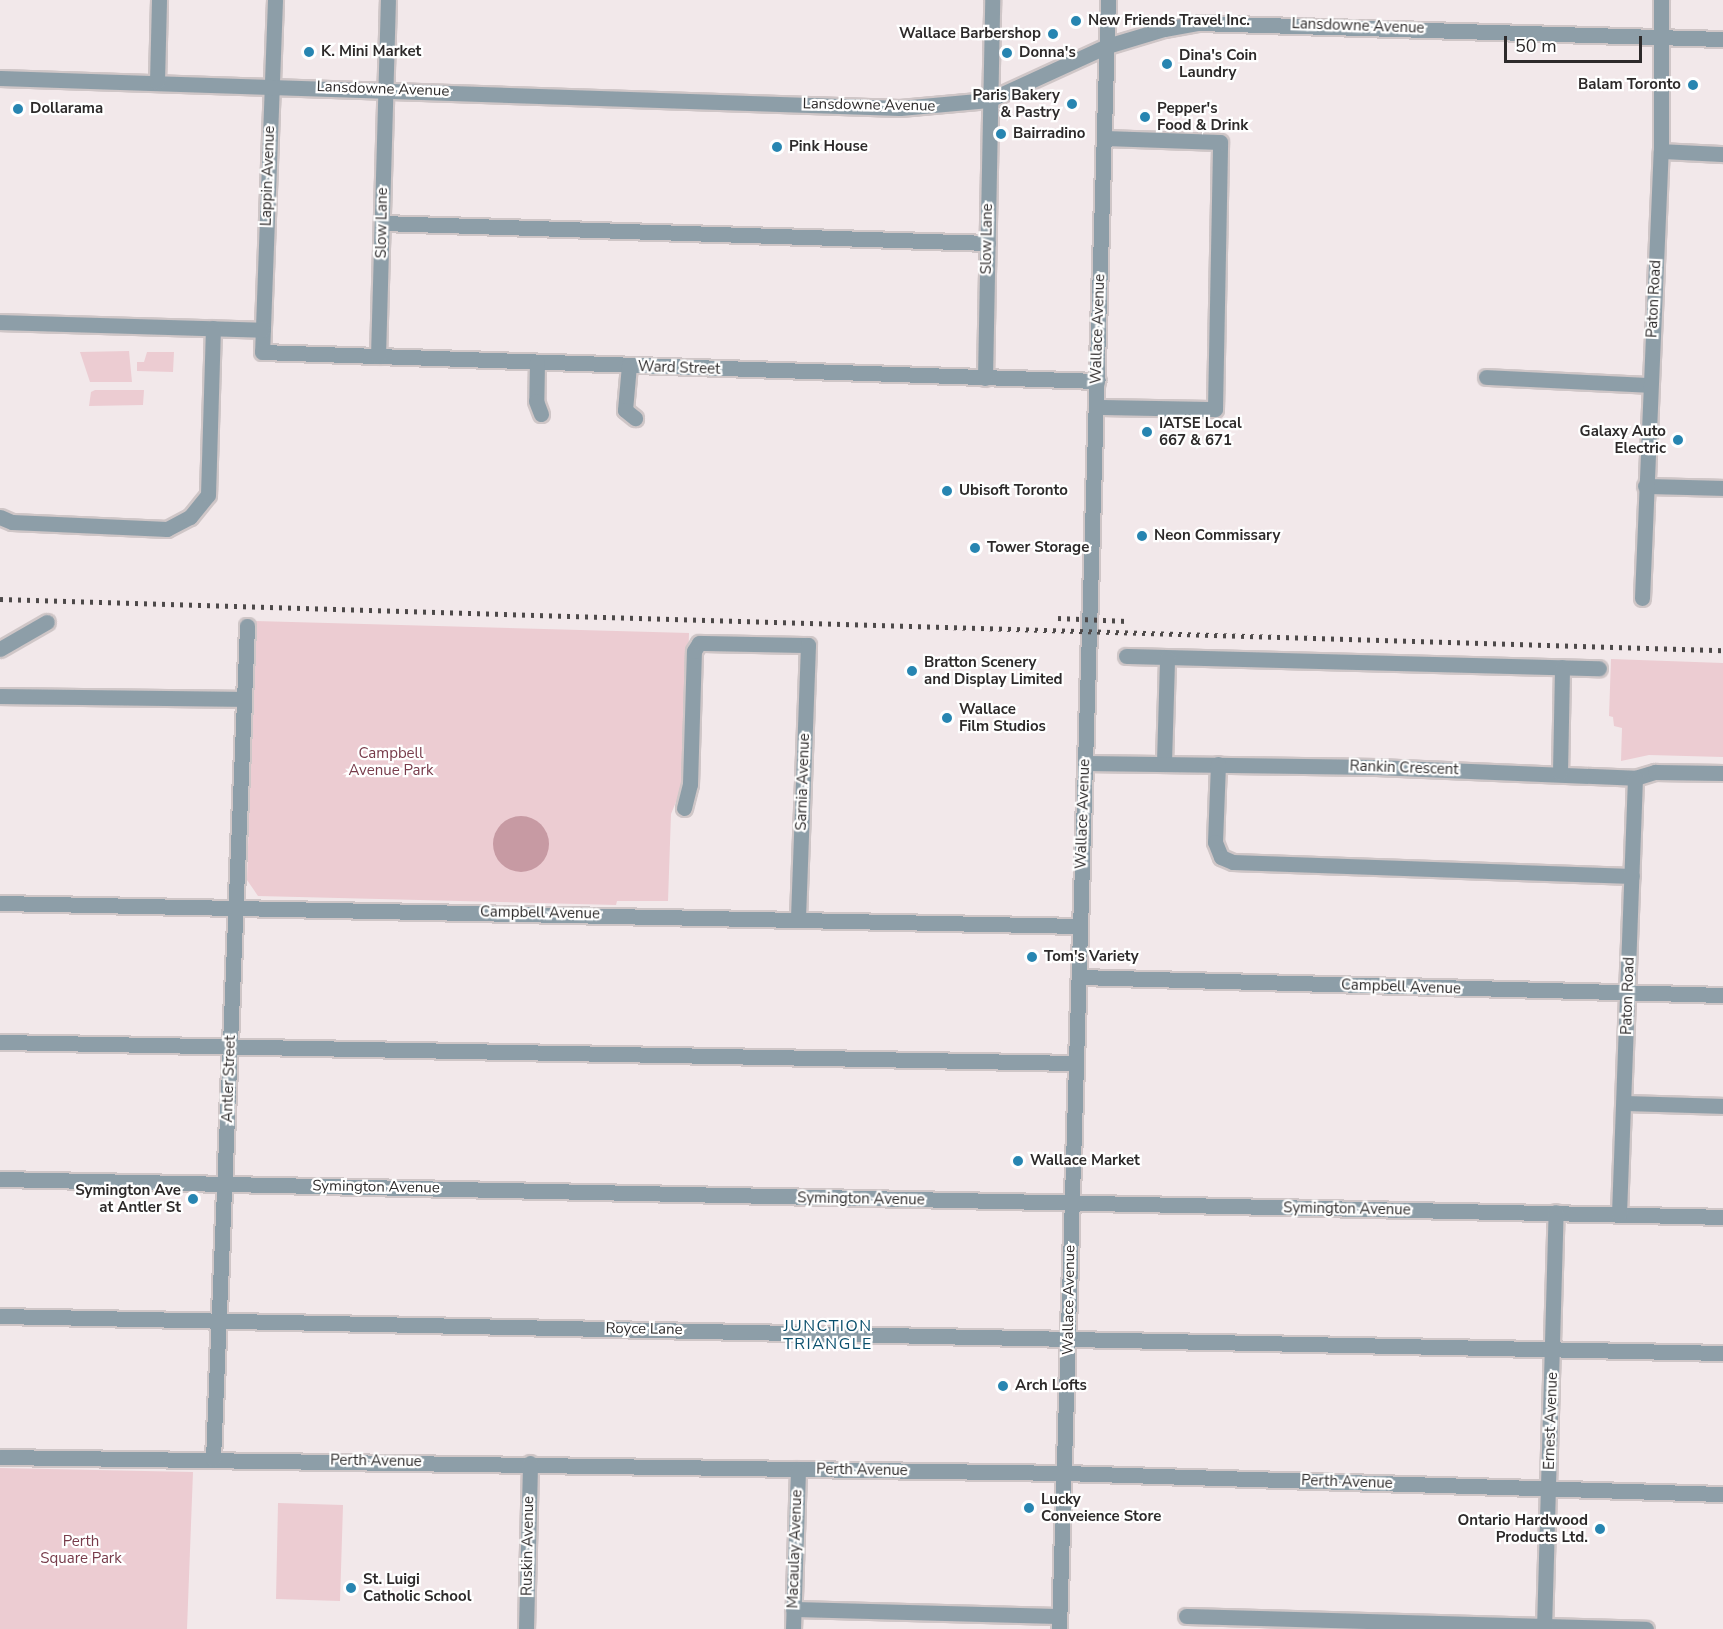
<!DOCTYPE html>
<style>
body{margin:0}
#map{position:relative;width:1723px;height:1629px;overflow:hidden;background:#f2e8ea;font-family:"Nunito Sans",sans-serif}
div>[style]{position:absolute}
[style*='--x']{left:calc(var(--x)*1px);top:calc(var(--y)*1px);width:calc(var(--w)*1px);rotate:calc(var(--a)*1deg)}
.green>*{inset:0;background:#ecccd2}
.water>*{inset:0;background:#c79aa3}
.round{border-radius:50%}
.roads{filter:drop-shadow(2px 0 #cfc6c7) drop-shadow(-2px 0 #cfc6c7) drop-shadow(0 2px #cfc6c7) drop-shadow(0 -2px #cfc6c7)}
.minor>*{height:15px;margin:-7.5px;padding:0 7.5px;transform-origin:7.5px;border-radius:7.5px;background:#8d9ea8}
.rail>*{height:4.5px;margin-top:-2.25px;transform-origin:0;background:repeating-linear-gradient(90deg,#4d4949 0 3px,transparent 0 9px)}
.dots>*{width:16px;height:16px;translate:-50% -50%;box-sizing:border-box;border:3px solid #fff;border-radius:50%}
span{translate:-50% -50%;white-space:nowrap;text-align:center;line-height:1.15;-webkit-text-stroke:4.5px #fff;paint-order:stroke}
.poi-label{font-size:15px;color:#2d2a2a;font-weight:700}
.left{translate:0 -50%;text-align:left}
.right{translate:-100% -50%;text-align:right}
.street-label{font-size:15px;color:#2d2a2a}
.park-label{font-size:15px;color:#773b4a}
.neighbourhood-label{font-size:16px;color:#094e6c;letter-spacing:1.5px}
.scale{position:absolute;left:1504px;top:36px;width:138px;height:27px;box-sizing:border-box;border:3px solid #2d2a2a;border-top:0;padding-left:8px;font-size:18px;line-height:21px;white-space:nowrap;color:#2d2a2a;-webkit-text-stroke:4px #fff;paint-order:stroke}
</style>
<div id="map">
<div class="green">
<i style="clip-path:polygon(129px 351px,132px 382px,90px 382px,80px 352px)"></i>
<i style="clip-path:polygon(147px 352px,174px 352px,173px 372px,137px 371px,137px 362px,144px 362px)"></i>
<i style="clip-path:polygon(95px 390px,144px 390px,143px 405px,89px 406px,91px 392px)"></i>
<i style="clip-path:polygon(255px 621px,689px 633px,685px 780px,671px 814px,668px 901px,617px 901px,616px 905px,258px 896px,247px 880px)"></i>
<i style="clip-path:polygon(1611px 659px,1723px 663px,1723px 757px,1649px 755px,1621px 761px,1622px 728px,1614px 726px,1613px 717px,1609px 716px)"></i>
<i style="clip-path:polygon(0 1468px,193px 1472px,187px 1629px,0 1629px)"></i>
<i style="clip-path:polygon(278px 1503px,343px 1505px,340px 1601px,276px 1599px)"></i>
</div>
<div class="water">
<i class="round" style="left:493px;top:816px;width:56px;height:56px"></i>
</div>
<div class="roads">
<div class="minor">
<i style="--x:275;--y:0;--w:352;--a:92.1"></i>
<i style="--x:262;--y:352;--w:836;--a:1.99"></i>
<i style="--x:0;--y:78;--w:900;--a:1.91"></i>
<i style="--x:900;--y:108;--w:89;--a:-5.1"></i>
<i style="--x:989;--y:100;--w:130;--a:-24.6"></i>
<i style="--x:1107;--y:46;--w:59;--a:-16.6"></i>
<i style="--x:1164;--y:29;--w:35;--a:-10"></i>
<i style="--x:1198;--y:23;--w:525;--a:1.75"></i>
<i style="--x:157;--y:82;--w:82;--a:-88.6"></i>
<i style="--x:1661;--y:151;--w:62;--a:2.8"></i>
<i style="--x:382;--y:223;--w:606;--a:1.89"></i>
<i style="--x:0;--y:322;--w:263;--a:1.7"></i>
<i style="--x:378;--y:356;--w:356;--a:-88.4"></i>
<i style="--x:537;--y:362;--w:39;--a:91"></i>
<i style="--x:536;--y:401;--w:14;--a:69"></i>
<i style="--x:629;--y:365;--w:45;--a:95.1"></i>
<i style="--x:625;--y:410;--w:13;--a:39"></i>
<i style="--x:1486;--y:377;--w:164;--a:2.8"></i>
<i style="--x:985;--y:378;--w:378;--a:-88.9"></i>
<i style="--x:1096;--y:407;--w:119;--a:1"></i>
<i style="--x:1215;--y:409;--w:267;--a:-88.9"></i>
<i style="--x:1220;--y:142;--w:115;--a:-178"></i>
<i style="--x:1645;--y:486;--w:78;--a:1.5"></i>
<i style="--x:0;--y:517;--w:13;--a:23"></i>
<i style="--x:12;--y:522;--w:155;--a:2.6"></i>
<i style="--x:167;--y:529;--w:26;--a:-28"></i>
<i style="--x:190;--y:517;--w:28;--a:-51"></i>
<i style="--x:208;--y:495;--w:167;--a:-88.3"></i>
<i style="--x:1642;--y:598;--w:447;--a:-87.6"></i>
<i style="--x:1661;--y:151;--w:151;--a:-90"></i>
<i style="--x:0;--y:649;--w:54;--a:-29.9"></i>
<i style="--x:1126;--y:656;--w:473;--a:1.5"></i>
<i style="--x:0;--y:696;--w:243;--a:0.7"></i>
<i style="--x:1164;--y:762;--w:104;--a:-88.3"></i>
<i style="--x:1085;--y:763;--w:291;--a:0.8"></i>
<i style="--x:1376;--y:767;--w:259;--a:2.4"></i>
<i style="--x:1635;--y:778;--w:21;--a:-17"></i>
<i style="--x:1655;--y:772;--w:68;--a:0.8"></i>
<i style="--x:1218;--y:764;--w:78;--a:92.2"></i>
<i style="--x:1215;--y:842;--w:16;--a:68"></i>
<i style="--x:1221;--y:857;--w:13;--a:23"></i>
<i style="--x:1233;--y:862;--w:399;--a:2"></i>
<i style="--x:1560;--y:773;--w:106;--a:-88.9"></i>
<i style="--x:684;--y:808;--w:25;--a:-76"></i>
<i style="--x:690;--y:784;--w:133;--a:-88.3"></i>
<i style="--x:694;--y:651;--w:9;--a:-58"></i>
<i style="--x:699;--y:643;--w:109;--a:1.1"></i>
<i style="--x:808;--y:645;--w:274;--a:92.1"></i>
<i style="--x:0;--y:903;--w:1079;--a:1.22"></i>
<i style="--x:1079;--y:977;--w:644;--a:1.6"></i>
<i style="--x:0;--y:1042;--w:1075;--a:1.12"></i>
<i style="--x:1624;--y:1103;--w:99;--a:1.7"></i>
<i style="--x:0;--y:1179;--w:1723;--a:1.26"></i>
<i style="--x:1619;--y:1214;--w:436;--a:-87.9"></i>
<i style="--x:0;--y:1316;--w:1723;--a:1.23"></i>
<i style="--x:0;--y:1457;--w:1064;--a:0.86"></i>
<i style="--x:1064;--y:1473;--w:659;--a:1.83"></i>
<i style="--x:213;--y:1459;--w:834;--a:-87.66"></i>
<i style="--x:793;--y:1609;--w:266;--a:1.5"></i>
<i style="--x:1186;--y:1616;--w:460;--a:1.6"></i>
<i style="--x:526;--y:1629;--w:166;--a:-88.6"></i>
<i style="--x:793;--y:1629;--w:160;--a:-88.2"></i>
<i style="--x:1059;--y:1629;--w:1630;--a:-88.28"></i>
<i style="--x:1544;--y:1629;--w:417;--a:-88.4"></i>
</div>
</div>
<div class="rail">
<i style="--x:0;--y:599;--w:1724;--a:1.7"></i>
<i style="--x:1058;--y:618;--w:69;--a:2.5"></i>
</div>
<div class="dots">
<i style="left:1076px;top:21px;background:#2785b1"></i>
<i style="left:1053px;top:34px;background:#2785b1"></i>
<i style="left:309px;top:52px;background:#2785b1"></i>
<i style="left:1007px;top:53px;background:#2785b1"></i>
<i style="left:1167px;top:64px;background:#2785b1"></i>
<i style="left:1693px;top:85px;background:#2785b1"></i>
<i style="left:1072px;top:104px;background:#2785b1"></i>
<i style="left:18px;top:109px;background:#2785b1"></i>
<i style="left:1145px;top:117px;background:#2785b1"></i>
<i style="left:1001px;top:134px;background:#2785b1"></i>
<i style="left:777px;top:147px;background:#2785b1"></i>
<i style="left:1147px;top:432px;background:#2785b1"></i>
<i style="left:1678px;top:440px;background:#2785b1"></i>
<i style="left:947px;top:491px;background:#2785b1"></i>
<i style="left:1142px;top:536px;background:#2785b1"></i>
<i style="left:975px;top:548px;background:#2785b1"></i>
<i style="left:912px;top:671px;background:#2785b1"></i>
<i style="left:947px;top:718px;background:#2785b1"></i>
<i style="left:1032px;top:957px;background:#2785b1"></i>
<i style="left:1018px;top:1161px;background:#2785b1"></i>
<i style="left:193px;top:1199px;background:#2785b1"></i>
<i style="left:1003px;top:1386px;background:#2785b1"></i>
<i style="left:1029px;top:1508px;background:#2785b1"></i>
<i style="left:1600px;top:1529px;background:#2785b1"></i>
<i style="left:351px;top:1588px;background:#2785b1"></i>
</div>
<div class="poi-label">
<span class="left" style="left:1088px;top:21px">New Friends Travel Inc.</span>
<span class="right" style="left:1041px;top:34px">Wallace Barbershop</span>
<span class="left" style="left:321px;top:52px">K. Mini Market</span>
<span class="left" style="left:1019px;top:53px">Donna's</span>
<span class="left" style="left:1179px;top:64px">Dina's Coin<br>Laundry</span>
<span class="right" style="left:1681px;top:85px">Balam Toronto</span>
<span class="right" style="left:1060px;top:104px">Paris Bakery<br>&amp; Pastry</span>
<span class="left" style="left:1157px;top:117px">Pepper's<br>Food &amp; Drink</span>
<span class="left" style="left:30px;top:109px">Dollarama</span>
<span class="left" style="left:1013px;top:134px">Bairradino</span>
<span class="left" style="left:789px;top:147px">Pink House</span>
<span class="left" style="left:1159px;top:432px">IATSE Local<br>667 &amp; 671</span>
<span class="right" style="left:1666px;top:440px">Galaxy Auto<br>Electric</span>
<span class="left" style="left:959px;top:491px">Ubisoft Toronto</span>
<span class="left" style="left:1154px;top:536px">Neon Commissary</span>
<span class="left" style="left:987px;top:548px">Tower Storage</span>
<span class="left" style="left:924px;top:671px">Bratton Scenery<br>and Display Limited</span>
<span class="left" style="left:959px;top:718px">Wallace<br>Film Studios</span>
<span class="left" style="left:1044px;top:957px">Tom's Variety</span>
<span class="left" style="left:1030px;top:1161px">Wallace Market</span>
<span class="right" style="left:181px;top:1199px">Symington Ave<br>at Antler St</span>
<span class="left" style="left:1015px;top:1386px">Arch Lofts</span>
<span class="left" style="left:1041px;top:1508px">Lucky<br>Conveience Store</span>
<span class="right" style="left:1588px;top:1529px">Ontario Hardwood<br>Products Ltd.</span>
<span class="left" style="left:363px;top:1588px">St. Luigi<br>Catholic School</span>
</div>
<div class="street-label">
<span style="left:1358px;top:26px;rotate:2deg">Lansdowne Avenue</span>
<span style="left:383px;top:89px;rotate:2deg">Lansdowne Avenue</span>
<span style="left:869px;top:105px;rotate:1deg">Lansdowne Avenue</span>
<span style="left:268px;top:176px;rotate:-88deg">Lappin Avenue</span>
<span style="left:382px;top:223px;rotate:-89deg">Slow Lane</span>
<span style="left:987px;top:239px;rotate:-89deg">Slow Lane</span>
<span style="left:1654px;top:299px;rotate:-87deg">Paton Road</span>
<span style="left:1098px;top:329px;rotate:-88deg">Wallace Avenue</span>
<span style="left:679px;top:368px;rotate:2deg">Ward Street</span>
<span style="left:1404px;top:768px;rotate:2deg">Rankin Crescent</span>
<span style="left:803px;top:782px;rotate:-88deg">Sarnia Avenue</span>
<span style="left:1083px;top:814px;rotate:-88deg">Wallace Avenue</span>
<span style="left:540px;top:913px;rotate:1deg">Campbell Avenue</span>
<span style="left:1401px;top:987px;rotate:2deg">Campbell Avenue</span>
<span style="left:1628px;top:996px;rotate:-88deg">Paton Road</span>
<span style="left:229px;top:1079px;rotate:-88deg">Antler Street</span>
<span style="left:376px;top:1187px;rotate:1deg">Symington Avenue</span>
<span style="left:861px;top:1199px;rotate:1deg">Symington Avenue</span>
<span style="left:1347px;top:1209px;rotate:1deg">Symington Avenue</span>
<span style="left:1069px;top:1300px;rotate:-89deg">Wallace Avenue</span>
<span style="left:644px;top:1329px;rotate:1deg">Royce Lane</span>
<span style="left:1551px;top:1421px;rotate:-88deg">Ernest Avenue</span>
<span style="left:376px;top:1461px;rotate:1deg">Perth Avenue</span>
<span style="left:862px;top:1470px;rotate:1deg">Perth Avenue</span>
<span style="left:1347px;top:1482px;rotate:2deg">Perth Avenue</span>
<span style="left:528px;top:1546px;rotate:-89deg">Ruskin Avenue</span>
<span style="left:795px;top:1549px;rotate:-88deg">Macaulay Avenue</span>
</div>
<div class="park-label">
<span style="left:391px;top:762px">Campbell<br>Avenue Park</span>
<span style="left:81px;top:1550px">Perth<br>Square Park</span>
</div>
<div class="neighbourhood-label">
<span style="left:828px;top:1335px">JUNCTION<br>TRIANGLE</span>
</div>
<div class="scale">50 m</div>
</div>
